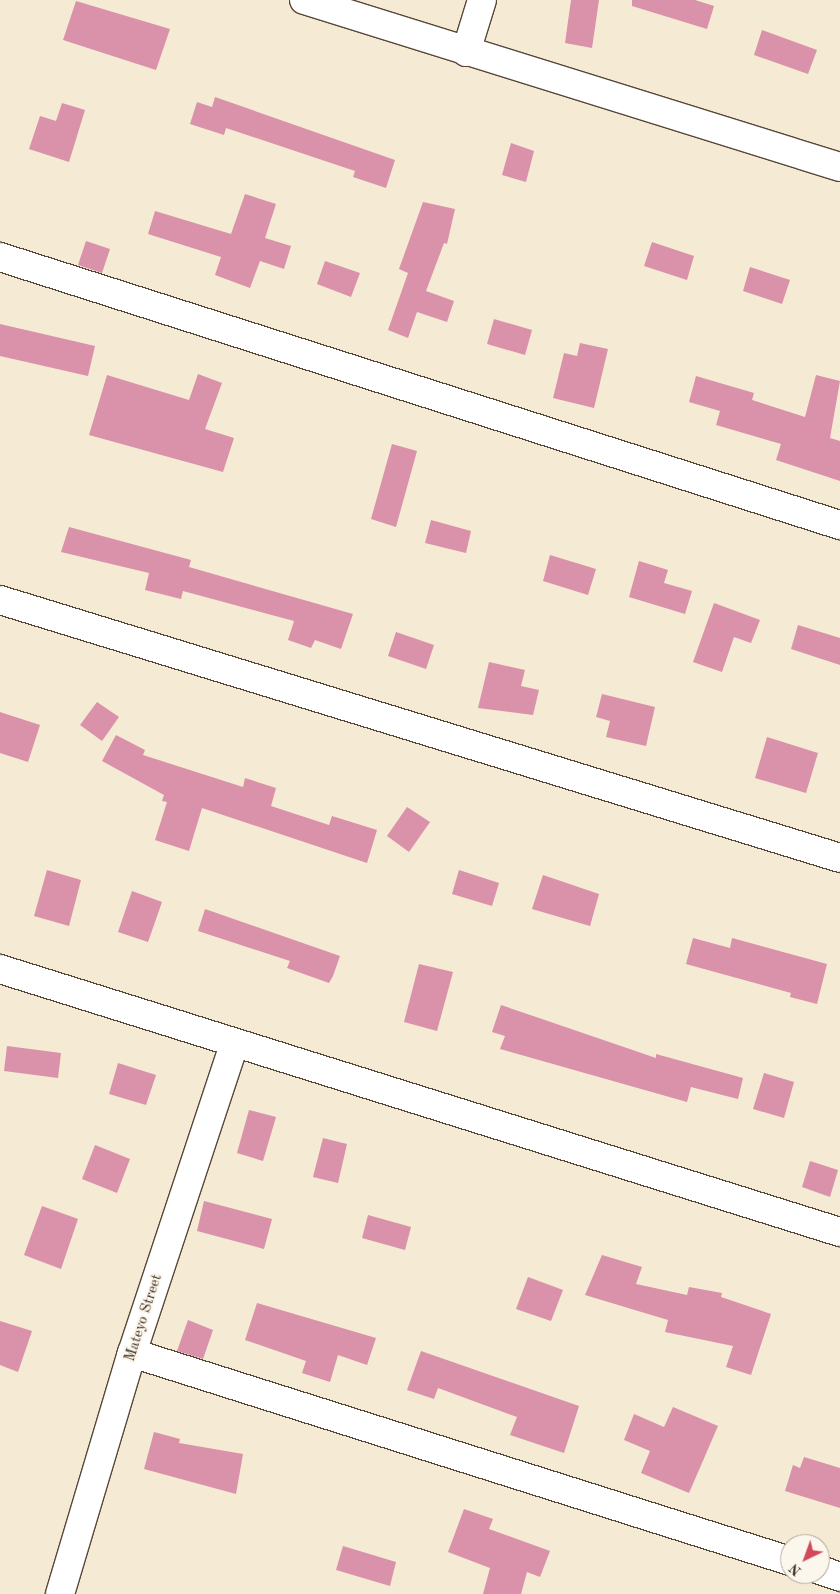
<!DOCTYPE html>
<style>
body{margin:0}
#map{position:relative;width:840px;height:1594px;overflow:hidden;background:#f5ead4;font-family:"Old Standard TT",serif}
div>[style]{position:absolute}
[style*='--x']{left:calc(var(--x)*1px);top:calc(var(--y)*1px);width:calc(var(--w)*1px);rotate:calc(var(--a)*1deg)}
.building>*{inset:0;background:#da91aa}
.roads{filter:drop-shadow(1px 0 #574739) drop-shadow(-1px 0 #574739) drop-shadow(0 1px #574739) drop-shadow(0 -1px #574739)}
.minor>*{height:28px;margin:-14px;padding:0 14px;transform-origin:14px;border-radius:14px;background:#fff}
span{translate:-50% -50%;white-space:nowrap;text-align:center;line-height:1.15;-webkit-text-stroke:4px #fbf7ec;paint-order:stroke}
.street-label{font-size:15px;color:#3b2a1e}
.north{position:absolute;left:780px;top:1534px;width:50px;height:50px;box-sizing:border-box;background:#fbf7ec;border:1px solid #aea59a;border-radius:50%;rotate:222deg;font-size:14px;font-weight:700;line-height:20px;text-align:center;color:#3b2a1e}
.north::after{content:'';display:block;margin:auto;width:18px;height:22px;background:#d1495b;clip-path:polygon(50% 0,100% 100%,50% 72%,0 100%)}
</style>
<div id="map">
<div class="building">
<i style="clip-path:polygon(571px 0,599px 0,592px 48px,565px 43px)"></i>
<i style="clip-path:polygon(632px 0,695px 0,714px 6px,707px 29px,632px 6px)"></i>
<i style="clip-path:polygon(76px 1px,170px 29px,156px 70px,63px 40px)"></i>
<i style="clip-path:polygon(762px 30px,817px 50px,808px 74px,754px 55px)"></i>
<i style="clip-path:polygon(215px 97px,395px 160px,386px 188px,353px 177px,355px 171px,226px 128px,224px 135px,190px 124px,197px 102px,212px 107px)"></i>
<i style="clip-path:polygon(62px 103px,85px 110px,69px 162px,29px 149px,40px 116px,56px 121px)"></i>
<i style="clip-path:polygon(511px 143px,534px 151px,526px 182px,502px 175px)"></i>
<i style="clip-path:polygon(245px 194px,276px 204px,265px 238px,291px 246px,284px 269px,260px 261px,250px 288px,215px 275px,221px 257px,148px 234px,155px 211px,231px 234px)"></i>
<i style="clip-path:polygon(423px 202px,455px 209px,447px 244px,444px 243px,426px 291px,454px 301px,447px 322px,417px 312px,408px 338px,388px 330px,408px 273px,399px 269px)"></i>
<i style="clip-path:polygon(86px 241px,110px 249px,102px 273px,78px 265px)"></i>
<i style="clip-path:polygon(652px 242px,694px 256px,687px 280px,644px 266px)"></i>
<i style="clip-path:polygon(325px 261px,360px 273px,351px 297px,317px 284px)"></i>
<i style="clip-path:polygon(750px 267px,790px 280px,782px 304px,743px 291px)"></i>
<i style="clip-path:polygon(494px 319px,532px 330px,525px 355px,487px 344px)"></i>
<i style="clip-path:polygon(0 324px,95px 346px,88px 376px,0 356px)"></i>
<i style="clip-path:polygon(580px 343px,608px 349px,594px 408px,553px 398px,564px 353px,577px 356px)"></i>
<i style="clip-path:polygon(198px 374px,222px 383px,205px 429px,234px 438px,223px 472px,89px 435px,107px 375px,189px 400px)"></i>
<i style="clip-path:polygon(816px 375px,840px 381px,830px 438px,840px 441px,840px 481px,776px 460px,781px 444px,716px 425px,720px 411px,689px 402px,696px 376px,754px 393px,752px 400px,805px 417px)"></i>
<i style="clip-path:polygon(392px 444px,417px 451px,396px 527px,371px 519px)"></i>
<i style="clip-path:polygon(431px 520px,471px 531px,466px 553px,425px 543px)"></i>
<i style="clip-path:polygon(69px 527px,191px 560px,189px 567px,353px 614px,341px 649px,315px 640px,311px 648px,288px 640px,294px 621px,183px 591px,181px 599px,145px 590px,149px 573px,61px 552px)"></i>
<i style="clip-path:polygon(550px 555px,596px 569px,588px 595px,543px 581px)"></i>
<i style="clip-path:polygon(639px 561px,668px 570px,664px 583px,692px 591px,685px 614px,629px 597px)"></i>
<i style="clip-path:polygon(714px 603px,760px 620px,751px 643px,734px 637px,722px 672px,693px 662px)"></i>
<i style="clip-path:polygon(798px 625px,840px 638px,840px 665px,791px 649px)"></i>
<i style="clip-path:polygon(396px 632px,434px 645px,426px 669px,388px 656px)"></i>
<i style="clip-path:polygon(489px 662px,525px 670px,521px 686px,539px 690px,533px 715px,478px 708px)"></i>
<i style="clip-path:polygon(602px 694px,655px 707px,646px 746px,606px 737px,610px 721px,596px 717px)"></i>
<i style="clip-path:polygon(97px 702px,119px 717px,102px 741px,80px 725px)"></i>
<i style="clip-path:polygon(0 712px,40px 725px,28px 762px,0 753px)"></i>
<i style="clip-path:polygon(116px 735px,145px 750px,143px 755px,243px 787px,245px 778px,276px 788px,271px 806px,329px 825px,332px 816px,377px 830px,367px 863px,202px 808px,189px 851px,155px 840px,167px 802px,162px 801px,164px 795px,102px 761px)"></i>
<i style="clip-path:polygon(767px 737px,818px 753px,806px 793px,755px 778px)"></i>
<i style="clip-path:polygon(407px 807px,430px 822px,409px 852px,387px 836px)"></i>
<i style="clip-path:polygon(47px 870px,81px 880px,69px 926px,34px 916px)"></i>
<i style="clip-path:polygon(459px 870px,499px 883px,492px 906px,452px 894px)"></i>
<i style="clip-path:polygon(543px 875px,599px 894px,590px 926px,532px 909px)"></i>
<i style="clip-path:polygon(132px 891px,162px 902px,148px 942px,118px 932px)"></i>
<i style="clip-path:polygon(205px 909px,340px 956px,333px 976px,329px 983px,287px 968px,290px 961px,198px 931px)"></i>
<i style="clip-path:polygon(693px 938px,730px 948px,732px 938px,827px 964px,817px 1004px,790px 997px,791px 993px,686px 964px)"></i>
<i style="clip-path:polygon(419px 964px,453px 972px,437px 1031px,404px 1022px)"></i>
<i style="clip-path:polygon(501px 1005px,656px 1058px,656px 1054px,743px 1078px,738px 1099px,691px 1087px,687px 1102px,500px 1049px,505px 1036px,492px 1032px)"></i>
<i style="clip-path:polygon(7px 1046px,61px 1053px,58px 1078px,4px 1071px)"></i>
<i style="clip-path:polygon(118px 1063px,156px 1075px,146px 1105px,109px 1094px)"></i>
<i style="clip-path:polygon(764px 1073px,794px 1082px,784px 1118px,753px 1109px)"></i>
<i style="clip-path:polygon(249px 1110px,276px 1117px,263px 1161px,237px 1153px)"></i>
<i style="clip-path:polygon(323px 1138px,347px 1144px,338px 1183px,313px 1177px)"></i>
<i style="clip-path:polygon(95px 1145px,130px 1159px,117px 1193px,82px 1179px)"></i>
<i style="clip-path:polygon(810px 1161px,838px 1170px,830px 1197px,802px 1187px)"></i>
<i style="clip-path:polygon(204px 1201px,272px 1219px,264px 1249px,197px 1231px)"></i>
<i style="clip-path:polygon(42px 1206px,78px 1219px,61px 1269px,24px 1255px)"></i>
<i style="clip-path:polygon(368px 1215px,411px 1227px,405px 1250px,362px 1238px)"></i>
<i style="clip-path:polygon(602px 1255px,642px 1267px,636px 1284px,687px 1295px,689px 1287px,722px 1293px,721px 1297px,771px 1314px,751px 1375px,726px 1367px,733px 1346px,665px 1332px,668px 1320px,585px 1295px)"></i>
<i style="clip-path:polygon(528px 1277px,563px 1290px,551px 1321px,516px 1309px)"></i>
<i style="clip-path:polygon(257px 1303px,376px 1338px,367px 1365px,338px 1355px,330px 1382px,302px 1373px,306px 1361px,245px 1340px)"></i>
<i style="clip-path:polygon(188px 1320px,213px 1330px,203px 1359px,177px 1351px)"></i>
<i style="clip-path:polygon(0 1321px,32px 1331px,18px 1372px,0 1365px)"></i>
<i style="clip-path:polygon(421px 1351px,579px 1406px,564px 1453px,510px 1435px,517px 1417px,438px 1388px,434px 1399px,407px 1390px)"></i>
<i style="clip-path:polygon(673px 1407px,718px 1426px,689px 1493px,641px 1473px,650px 1451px,624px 1440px,634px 1414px,664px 1427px)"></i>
<i style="clip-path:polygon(154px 1432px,180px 1439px,179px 1443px,243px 1454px,236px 1494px,144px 1469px)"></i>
<i style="clip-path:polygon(804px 1457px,840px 1468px,840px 1508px,785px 1491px,793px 1465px,800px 1468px)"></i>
<i style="clip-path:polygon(464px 1509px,493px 1519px,489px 1529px,550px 1551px,540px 1577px,527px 1572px,521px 1594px,483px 1594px,490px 1568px,448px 1552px)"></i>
<i style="clip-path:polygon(343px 1546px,396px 1562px,390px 1586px,336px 1570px)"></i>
</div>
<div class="roads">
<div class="minor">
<i style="--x:304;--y:0;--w:561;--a:17.31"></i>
<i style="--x:466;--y:52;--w:54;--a:-72.9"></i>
<i style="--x:0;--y:257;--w:882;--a:17.7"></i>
<i style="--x:0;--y:600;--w:879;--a:17.07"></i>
<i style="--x:0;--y:969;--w:880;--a:17.39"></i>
<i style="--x:132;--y:1353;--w:690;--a:17.54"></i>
<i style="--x:820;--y:1570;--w:21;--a:19"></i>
<i style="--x:60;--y:1594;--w:252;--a:-73.4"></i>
<i style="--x:132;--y:1353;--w:325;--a:-71.7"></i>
</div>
</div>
<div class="street-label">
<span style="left:144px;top:1318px;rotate:-72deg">Mateyo Street</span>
</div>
<div class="north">N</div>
</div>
